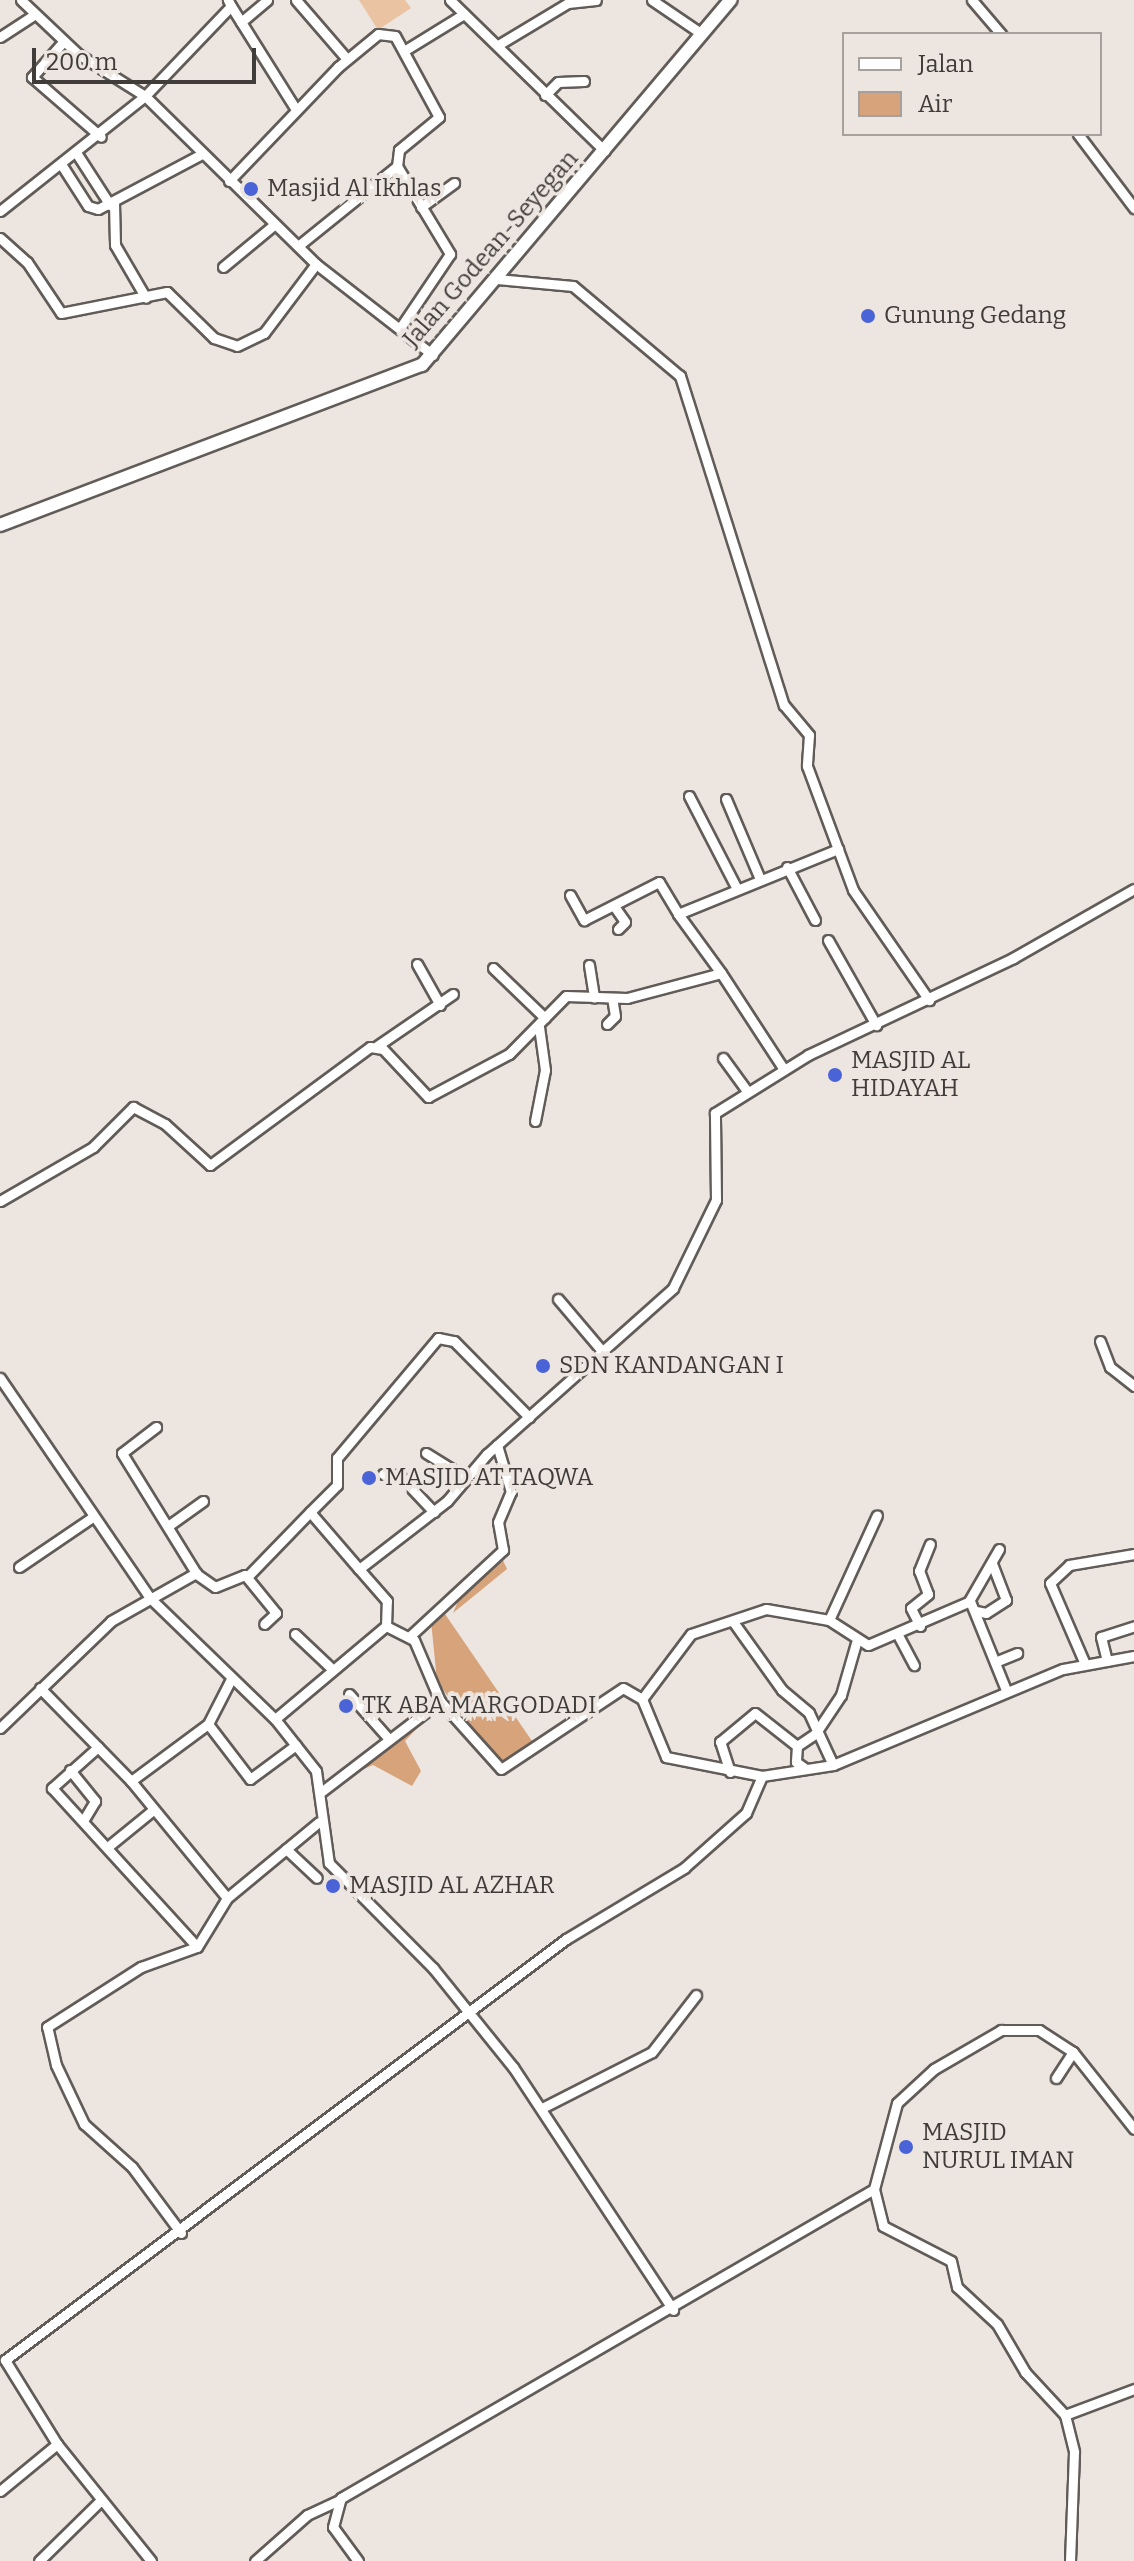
<!DOCTYPE html>
<style>
body{margin:0}
#map{position:relative;width:1134px;height:2561px;overflow:hidden;background:#ece5e0;font-family:Bitter,serif}
div>[style]{position:absolute}
[style*='--x']{left:calc(var(--x)*1px);top:calc(var(--y)*1px);width:calc(var(--w)*1px);rotate:calc(var(--a)*1deg)}
.green>*{inset:0;background:#eac3a3}
.water>*{inset:0;background:#d6a37a}
.roads{filter:drop-shadow(2px 0 #625c58) drop-shadow(-2px 0 #625c58) drop-shadow(0 2px #625c58) drop-shadow(0 -2px #625c58)}
.minor>*{height:9px;margin:-4.5px;padding:0 4.5px;transform-origin:4.5px;border-radius:4.5px;background:#fff}
.major>*{height:12px;margin:-6px;padding:0 6px;transform-origin:6px;border-radius:6px;background:#fff}
.dots>*{width:22px;height:22px;translate:-50% -50%;box-sizing:border-box;border:4px solid #ece5e0;border-radius:50%}
span{translate:-50% -50%;white-space:nowrap;text-align:center;line-height:1.15;-webkit-text-stroke:7px #ece5e0;paint-order:stroke}
.poi-label{font-size:24px;color:#3f3c3a}
.left{translate:0 -50%;text-align:left}
.street-label{font-size:24px;color:#3f3c3a}
.legend{position:absolute;left:842px;top:32px;width:260px;height:104px;box-sizing:border-box;background:#ece5e0;border:2px solid #a7a19e;margin:0;padding:10px 14px;list-style:none;font-size:24px;color:#3f3c3a}
.legend li{display:flex;align-items:center;gap:16px;height:40px}
.legend b{width:40px;border:2px solid #a7a19e}
.scale{position:absolute;left:32px;top:48px;width:224px;height:36px;box-sizing:border-box;border:4px solid #3f3c3a;border-top:0;padding-left:10px;font-size:24px;line-height:28px;white-space:nowrap;color:#3f3c3a;-webkit-text-stroke:6px #ece5e0;paint-order:stroke}
</style>
<div id="map">
<div class="green">
<i style="clip-path:polygon(359px 0,405px 0,411px 8px,378px 30px)"></i>
</div>
<div class="water">
<i style="clip-path:polygon(500px 1554px,507px 1569px,453px 1613px,467px 1580px)"></i>
<i style="clip-path:polygon(445px 1614px,532px 1741px,508px 1761px,495px 1762px,437px 1681px,431px 1621px)"></i>
<i style="clip-path:polygon(431px 1713px,405px 1741px,421px 1771px,412px 1786px,373px 1765px,341px 1779px)"></i>
</div>
<div class="roads">
<div class="minor">
<i style="--x:21;--y:0;--w:79;--a:43.5"></i>
<i style="--x:78;--y:54;--w:79;--a:32.1"></i>
<i style="--x:145;--y:96;--w:240;--a:44.5"></i>
<i style="--x:316;--y:264;--w:148;--a:37.9"></i>
<i style="--x:296;--y:0;--w:78;--a:49.2"></i>
<i style="--x:450;--y:0;--w:216;--a:44.3"></i>
<i style="--x:652;--y:0;--w:60;--a:34.2"></i>
<i style="--x:972;--y:0;--w:45;--a:49.5"></i>
<i style="--x:231;--y:6;--w:120;--a:57.9"></i>
<i style="--x:241;--y:22;--w:34;--a:-40"></i>
<i style="--x:0;--y:37;--w:38;--a:-33"></i>
<i style="--x:63;--y:42;--w:47;--a:131.5"></i>
<i style="--x:32;--y:77;--w:91;--a:41"></i>
<i style="--x:498;--y:45;--w:82;--a:-31"></i>
<i style="--x:568;--y:3;--w:28;--a:-6"></i>
<i style="--x:407;--y:49;--w:67;--a:-31.6"></i>
<i style="--x:545;--y:95;--w:18;--a:-45"></i>
<i style="--x:558;--y:82;--w:26;--a:-2"></i>
<i style="--x:1078;--y:134;--w:93;--a:52.9"></i>
<i style="--x:77;--y:154;--w:61;--a:57.1"></i>
<i style="--x:61;--y:164;--w:50;--a:57.3"></i>
<i style="--x:88;--y:206;--w:10;--a:17"></i>
<i style="--x:98;--y:209;--w:118;--a:-27.9"></i>
<i style="--x:229;--y:181;--w:158;--a:-46.3"></i>
<i style="--x:338;--y:67;--w:52;--a:-39.5"></i>
<i style="--x:378;--y:34;--w:17;--a:7"></i>
<i style="--x:395;--y:36;--w:92;--a:61.5"></i>
<i style="--x:439;--y:117;--w:52;--a:140.5"></i>
<i style="--x:399;--y:150;--w:16;--a:97"></i>
<i style="--x:397;--y:166;--w:103;--a:58.9"></i>
<i style="--x:450;--y:254;--w:89;--a:124"></i>
<i style="--x:114;--y:203;--w:42;--a:88.6"></i>
<i style="--x:115;--y:245;--w:61;--a:59.7"></i>
<i style="--x:421;--y:207;--w:41;--a:-36"></i>
<i style="--x:0;--y:211;--w:185;--a:-38.4"></i>
<i style="--x:145;--y:96;--w:124;--a:-46.3"></i>
<i style="--x:231;--y:6;--w:7;--a:-117"></i>
<i style="--x:0;--y:238;--w:36;--a:42"></i>
<i style="--x:27;--y:262;--w:61;--a:56.3"></i>
<i style="--x:61;--y:313;--w:108;--a:-11.2"></i>
<i style="--x:167;--y:292;--w:66;--a:44.4"></i>
<i style="--x:214;--y:338;--w:24;--a:19"></i>
<i style="--x:237;--y:346;--w:30;--a:-26"></i>
<i style="--x:264;--y:333;--w:86;--a:-53"></i>
<i style="--x:298;--y:246;--w:127;--a:-38.9"></i>
<i style="--x:223;--y:267;--w:67;--a:-39.6"></i>
<i style="--x:497;--y:279;--w:76;--a:5.3"></i>
<i style="--x:573;--y:286;--w:140;--a:40.1"></i>
<i style="--x:680;--y:376;--w:345;--a:72.5"></i>
<i style="--x:784;--y:705;--w:39;--a:50"></i>
<i style="--x:809;--y:735;--w:31;--a:94"></i>
<i style="--x:807;--y:766;--w:132;--a:69.6"></i>
<i style="--x:853;--y:890;--w:134;--a:55.4"></i>
<i style="--x:689;--y:796;--w:105;--a:62.7"></i>
<i style="--x:726;--y:799;--w:87;--a:67"></i>
<i style="--x:787;--y:867;--w:60;--a:62.2"></i>
<i style="--x:570;--y:895;--w:29;--a:61"></i>
<i style="--x:584;--y:920;--w:84;--a:-26.9"></i>
<i style="--x:659;--y:882;--w:37;--a:59"></i>
<i style="--x:614;--y:906;--w:19;--a:55"></i>
<i style="--x:625;--y:922;--w:10;--a:135"></i>
<i style="--x:828;--y:940;--w:98;--a:60.5"></i>
<i style="--x:417;--y:964;--w:47;--a:60.7"></i>
<i style="--x:589;--y:965;--w:33;--a:81"></i>
<i style="--x:493;--y:968;--w:72;--a:43.9"></i>
<i style="--x:721;--y:973;--w:73;--a:-126.1"></i>
<i style="--x:678;--y:914;--w:173;--a:-22.1"></i>
<i style="--x:607;--y:1024;--w:11;--a:-45"></i>
<i style="--x:615;--y:1016;--w:18;--a:-99"></i>
<i style="--x:377;--y:1046;--w:92;--a:-34.4"></i>
<i style="--x:723;--y:1058;--w:39;--a:54"></i>
<i style="--x:535;--y:1121;--w:52;--a:-78.9"></i>
<i style="--x:545;--y:1070;--w:43;--a:-97.9"></i>
<i style="--x:0;--y:1201;--w:108;--a:-30.1"></i>
<i style="--x:93;--y:1147;--w:57;--a:-45"></i>
<i style="--x:133;--y:1107;--w:36;--a:28"></i>
<i style="--x:165;--y:1124;--w:61;--a:42.3"></i>
<i style="--x:210;--y:1165;--w:199;--a:-36.4"></i>
<i style="--x:370;--y:1047;--w:13;--a:9"></i>
<i style="--x:383;--y:1049;--w:66;--a:46.8"></i>
<i style="--x:428;--y:1097;--w:92;--a:-28"></i>
<i style="--x:509;--y:1054;--w:81;--a:-45.5"></i>
<i style="--x:566;--y:996;--w:61;--a:1.9"></i>
<i style="--x:627;--y:998;--w:97;--a:-14.9"></i>
<i style="--x:721;--y:973;--w:113;--a:56.9"></i>
<i style="--x:558;--y:1299;--w:70;--a:49.7"></i>
<i style="--x:1100;--y:1341;--w:28;--a:69"></i>
<i style="--x:1110;--y:1367;--w:31;--a:38"></i>
<i style="--x:0;--y:1378;--w:266;--a:55.7"></i>
<i style="--x:150;--y:1598;--w:174;--a:44.1"></i>
<i style="--x:275;--y:1719;--w:66;--a:51.7"></i>
<i style="--x:316;--y:1771;--w:93;--a:82"></i>
<i style="--x:329;--y:1863;--w:148;--a:45.3"></i>
<i style="--x:433;--y:1968;--w:127;--a:51.1"></i>
<i style="--x:513;--y:2067;--w:291;--a:56.6"></i>
<i style="--x:426;--y:1453;--w:47;--a:32"></i>
<i style="--x:383;--y:1474;--w:16;--a:4"></i>
<i style="--x:399;--y:1475;--w:51;--a:46.6"></i>
<i style="--x:168;--y:1526;--w:43;--a:-35.5"></i>
<i style="--x:19;--y:1567;--w:87;--a:-34.2"></i>
<i style="--x:359;--y:1569;--w:75;--a:-130.7"></i>
<i style="--x:310;--y:1512;--w:38;--a:-45"></i>
<i style="--x:337;--y:1485;--w:27;--a:-90"></i>
<i style="--x:337;--y:1458;--w:157;--a:-49.9"></i>
<i style="--x:438;--y:1338;--w:16;--a:11"></i>
<i style="--x:454;--y:1341;--w:107;--a:45.4"></i>
<i style="--x:195;--y:1573;--w:24;--a:35"></i>
<i style="--x:215;--y:1587;--w:32;--a:-22"></i>
<i style="--x:245;--y:1575;--w:49;--a:50.8"></i>
<i style="--x:276;--y:1613;--w:16;--a:137"></i>
<i style="--x:247;--y:1577;--w:91;--a:-45.9"></i>
<i style="--x:969;--y:1601;--w:60;--a:-60"></i>
<i style="--x:976;--y:1611;--w:10;--a:11"></i>
<i style="--x:986;--y:1613;--w:24;--a:-33"></i>
<i style="--x:1006;--y:1600;--w:40;--a:-111"></i>
<i style="--x:829;--y:1620;--w:115;--a:-65.4"></i>
<i style="--x:734;--y:1623;--w:82;--a:54.4"></i>
<i style="--x:782;--y:1690;--w:35;--a:40"></i>
<i style="--x:809;--y:1713;--w:57;--a:65.2"></i>
<i style="--x:386;--y:1626;--w:31;--a:27"></i>
<i style="--x:414;--y:1640;--w:66;--a:66.9"></i>
<i style="--x:440;--y:1701;--w:91;--a:48.1"></i>
<i style="--x:501;--y:1769;--w:146;--a:-33.6"></i>
<i style="--x:623;--y:1688;--w:22;--a:30"></i>
<i style="--x:642;--y:1699;--w:63;--a:67.5"></i>
<i style="--x:666;--y:1757;--w:98;--a:11.2"></i>
<i style="--x:762;--y:1776;--w:72;--a:-8.8"></i>
<i style="--x:833;--y:1765;--w:249;--a:-22.7"></i>
<i style="--x:1063;--y:1669;--w:72;--a:-10.4"></i>
<i style="--x:920;--y:1626;--w:20;--a:-117"></i>
<i style="--x:911;--y:1608;--w:22;--a:-39"></i>
<i style="--x:928;--y:1594;--w:25;--a:-111"></i>
<i style="--x:919;--y:1571;--w:29;--a:-68"></i>
<i style="--x:295;--y:1634;--w:48;--a:43.3"></i>
<i style="--x:410;--y:1636;--w:127;--a:-42.8"></i>
<i style="--x:503;--y:1550;--w:28;--a:-100"></i>
<i style="--x:498;--y:1522;--w:33;--a:-67"></i>
<i style="--x:511;--y:1492;--w:49;--a:-106.6"></i>
<i style="--x:899;--y:1637;--w:32;--a:62"></i>
<i style="--x:1107;--y:1661;--w:25;--a:-104"></i>
<i style="--x:1101;--y:1637;--w:35;--a:-18"></i>
<i style="--x:995;--y:1662;--w:24;--a:-22"></i>
<i style="--x:1085;--y:1664;--w:88;--a:-113.4"></i>
<i style="--x:1050;--y:1583;--w:26;--a:-43"></i>
<i style="--x:1069;--y:1565;--w:66;--a:-9.6"></i>
<i style="--x:40;--y:1688;--w:130;--a:45.6"></i>
<i style="--x:131;--y:1781;--w:151;--a:50.6"></i>
<i style="--x:349;--y:1694;--w:60;--a:48.4"></i>
<i style="--x:642;--y:1699;--w:81;--a:-53"></i>
<i style="--x:691;--y:1634;--w:79;--a:-18.4"></i>
<i style="--x:766;--y:1609;--w:64;--a:9.9"></i>
<i style="--x:829;--y:1620;--w:46;--a:32.7"></i>
<i style="--x:868;--y:1645;--w:111;--a:-23.3"></i>
<i style="--x:970;--y:1601;--w:96;--a:68"></i>
<i style="--x:275;--y:1719;--w:145;--a:-40"></i>
<i style="--x:386;--y:1626;--w:25;--a:-88"></i>
<i style="--x:387;--y:1601;--w:43;--a:-131.2"></i>
<i style="--x:359;--y:1569;--w:111;--a:-37.7"></i>
<i style="--x:447;--y:1501;--w:62;--a:-49.6"></i>
<i style="--x:487;--y:1454;--w:249;--a:-41.7"></i>
<i style="--x:673;--y:1288;--w:98;--a:-64"></i>
<i style="--x:716;--y:1200;--w:87;--a:-90.7"></i>
<i style="--x:715;--y:1113;--w:110;--a:-31.9"></i>
<i style="--x:808;--y:1055;--w:227;--a:-25.3"></i>
<i style="--x:1013;--y:958;--w:139;--a:-29.7"></i>
<i style="--x:208;--y:1724;--w:51;--a:-62.9"></i>
<i style="--x:0;--y:1728;--w:154;--a:-43.9"></i>
<i style="--x:111;--y:1621;--w:98;--a:-29.5"></i>
<i style="--x:196;--y:1573;--w:141;--a:-121.7"></i>
<i style="--x:122;--y:1453;--w:43;--a:-37.4"></i>
<i style="--x:797;--y:1746;--w:16;--a:94"></i>
<i style="--x:796;--y:1762;--w:12;--a:35"></i>
<i style="--x:98;--y:1747;--w:62;--a:138.3"></i>
<i style="--x:52;--y:1788;--w:215;--a:47.6"></i>
<i style="--x:70;--y:1770;--w:40;--a:51"></i>
<i style="--x:95;--y:1801;--w:21;--a:121"></i>
<i style="--x:730;--y:1772;--w:32;--a:-108"></i>
<i style="--x:720;--y:1742;--w:45;--a:-39.6"></i>
<i style="--x:755;--y:1713;--w:53;--a:38.2"></i>
<i style="--x:797;--y:1746;--w:22;--a:-34"></i>
<i style="--x:815;--y:1734;--w:47;--a:-56.3"></i>
<i style="--x:841;--y:1695;--w:54;--a:-73.9"></i>
<i style="--x:131;--y:1781;--w:96;--a:-36.5"></i>
<i style="--x:208;--y:1724;--w:69;--a:52.6"></i>
<i style="--x:250;--y:1779;--w:57;--a:-36.5"></i>
<i style="--x:321;--y:1792;--w:150;--a:-37.4"></i>
<i style="--x:110;--y:1845;--w:55;--a:-39.1"></i>
<i style="--x:286;--y:1849;--w:42;--a:43.1"></i>
<i style="--x:1056;--y:2078;--w:31;--a:-57"></i>
<i style="--x:542;--y:2108;--w:123;--a:-27"></i>
<i style="--x:652;--y:2052;--w:72;--a:-52.3"></i>
<i style="--x:874;--y:2189;--w:89;--a:-75"></i>
<i style="--x:897;--y:2103;--w:50;--a:-42.6"></i>
<i style="--x:934;--y:2069;--w:78;--a:-30.2"></i>
<i style="--x:1001;--y:2030;--w:38;--a:0"></i>
<i style="--x:1039;--y:2030;--w:40;--a:32.9"></i>
<i style="--x:1073;--y:2052;--w:98;--a:51.6"></i>
<i style="--x:181;--y:2233;--w:82;--a:-126.6"></i>
<i style="--x:132;--y:2167;--w:64;--a:-138.1"></i>
<i style="--x:84;--y:2124;--w:65;--a:-115.4"></i>
<i style="--x:56;--y:2065;--w:39;--a:-103"></i>
<i style="--x:47;--y:2027;--w:112;--a:-32.6"></i>
<i style="--x:141;--y:1967;--w:59;--a:-19.7"></i>
<i style="--x:197;--y:1947;--w:57;--a:-58.5"></i>
<i style="--x:227;--y:1898;--w:119;--a:-39.6"></i>
<i style="--x:1065;--y:2415;--w:74;--a:-20.6"></i>
<i style="--x:57;--y:2444;--w:150;--a:51.2"></i>
<i style="--x:0;--y:2491;--w:74;--a:-39.5"></i>
<i style="--x:57;--y:2444;--w:99;--a:-121.8"></i>
<i style="--x:5;--y:2360;--w:701;--a:-36.89"></i>
<i style="--x:566;--y:1939;--w:138;--a:-31"></i>
<i style="--x:684;--y:1868;--w:83;--a:-41.6"></i>
<i style="--x:746;--y:1813;--w:40;--a:-66.6"></i>
<i style="--x:39;--y:2561;--w:87;--a:-44.5"></i>
<i style="--x:255;--y:2561;--w:69;--a:-41.5"></i>
<i style="--x:307;--y:2515;--w:35;--a:-25"></i>
<i style="--x:358;--y:2561;--w:42;--a:-126.3"></i>
<i style="--x:333;--y:2527;--w:30;--a:-75"></i>
<i style="--x:341;--y:2498;--w:616;--a:-30.1"></i>
<i style="--x:874;--y:2189;--w:38;--a:76"></i>
<i style="--x:883;--y:2226;--w:76;--a:27.2"></i>
<i style="--x:951;--y:2261;--w:27;--a:77"></i>
<i style="--x:957;--y:2287;--w:54;--a:42.8"></i>
<i style="--x:997;--y:2324;--w:56;--a:59.7"></i>
<i style="--x:1025;--y:2372;--w:59;--a:47.1"></i>
<i style="--x:1065;--y:2415;--w:38;--a:76"></i>
<i style="--x:1074;--y:2452;--w:109;--a:92.1"></i>
</div>
<div class="major">
<i style="--x:0;--y:525;--w:451;--a:-20.8"></i>
<i style="--x:422;--y:365;--w:478;--a:-49.8"></i>
</div>
</div>
<div class="dots">
<i style="left:251px;top:189px;background:#4a63d7"></i>
<i style="left:868px;top:316px;background:#4a63d7"></i>
<i style="left:835px;top:1075px;background:#4a63d7"></i>
<i style="left:543px;top:1366px;background:#4a63d7"></i>
<i style="left:369px;top:1478px;background:#4a63d7"></i>
<i style="left:346px;top:1706px;background:#4a63d7"></i>
<i style="left:333px;top:1886px;background:#4a63d7"></i>
<i style="left:906px;top:2147px;background:#4a63d7"></i>
</div>
<div class="poi-label">
<span class="left" style="left:267px;top:189px">Masjid Al Ikhlas</span>
<span class="left" style="left:884px;top:316px">Gunung Gedang</span>
<span class="left" style="left:851px;top:1075px">MASJID AL<br>HIDAYAH</span>
<span class="left" style="left:559px;top:1366px">SDN KANDANGAN I</span>
<span class="left" style="left:385px;top:1478px">MASJID AT TAQWA</span>
<span class="left" style="left:362px;top:1706px">TK ABA MARGODADI</span>
<span class="left" style="left:349px;top:1886px">MASJID AL AZHAR</span>
<span class="left" style="left:922px;top:2147px">MASJID<br>NURUL IMAN</span>
</div>
<div class="street-label">
<span style="left:491px;top:249px;rotate:-49deg">Jalan Godean-Seyegan</span>
</div>
<ul class="legend">
<li><b style="height:10px;background:#fff"></b>Jalan</li>
<li><b style="height:22px;background:#d6a37a"></b>Air</li>
</ul>
<div class="scale">200 m</div>
</div>
